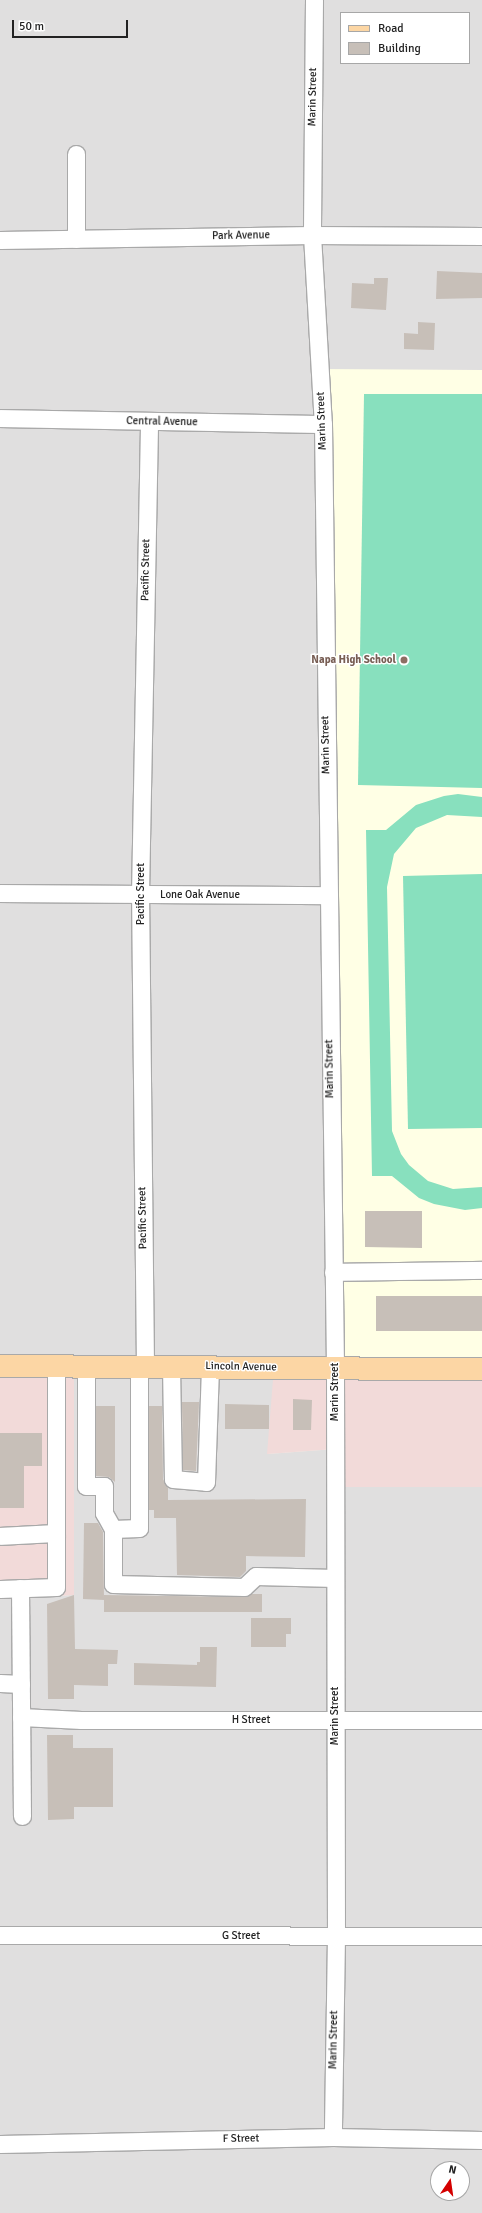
<!DOCTYPE html>
<style>
body{margin:0}
#map{position:relative;width:482px;height:2213px;overflow:hidden;background:#f2efe9;font-family:Signika,sans-serif}
div>[style]{position:absolute}
[style*='--x']{left:calc(var(--x)*1px);top:calc(var(--y)*1px);width:calc(var(--w)*1px);rotate:calc(var(--a)*1deg)}
.residential>*{inset:0;background:#e0dfdf}
.commercial>*{inset:0;background:#f2dad9}
.education>*{inset:0;background:#ffffe5}
.pitch>*{inset:0;background:#88e0be}
.building>*{inset:0;background:#c7bfb8}
.roads{filter:drop-shadow(1px 0 #a9a9a9) drop-shadow(-1px 0 #a9a9a9) drop-shadow(0 1px #a9a9a9) drop-shadow(0 -1px #a9a9a9)}
.minor>*{height:17px;margin:-8.5px;padding:0 8.5px;transform-origin:8.5px;border-radius:8.5px;background:#fff}
.major>*{height:22px;margin:-11px;padding:0 11px;transform-origin:11px;border-radius:11px;background:#fcd6a4}
.dots>*{width:11px;height:11px;translate:-50% -50%;box-sizing:border-box;border:2px solid #fff;border-radius:50%}
span{translate:-50% -50%;white-space:nowrap;text-align:center;line-height:1.15;-webkit-text-stroke:3px #fff;paint-order:stroke}
.street-label{font-size:11px;color:#222}
.education-label{font-size:11px;color:#785e54;font-weight:700}
.right{translate:-100% -50%;text-align:right}
.legend{position:absolute;left:340px;top:12px;width:130px;height:52px;box-sizing:border-box;background:#fff;border:1px solid #a7a7a7;margin:0;padding:5px 7px;list-style:none;font-size:12px;color:#222}
.legend li{display:flex;align-items:center;gap:8px;height:20px}
.legend b{width:20px;border:1px solid #a7a7a7}
.north{position:absolute;left:430px;top:2161px;width:40px;height:40px;box-sizing:border-box;background:#fff;border:1px solid #a7a7a7;border-radius:50%;rotate:13deg;font-size:11px;font-weight:700;line-height:16px;text-align:center;color:#222}
.north::after{content:'';display:block;margin:auto;width:14px;height:18px;background:#d40000;clip-path:polygon(50% 0,100% 100%,50% 72%,0 100%)}
.scale{position:absolute;left:12px;top:20px;width:116px;height:18px;box-sizing:border-box;border:2px solid #222;border-top:0;padding-left:5px;font-size:12px;line-height:14px;white-space:nowrap;color:#222;-webkit-text-stroke:3px #fff;paint-order:stroke}
</style>
<div id="map">
<div class="residential">
<i style="clip-path:polygon(evenodd,0 0,482px 0,482px 370px,335px 1367px,268px 1454px,335px 1449px,335px 1487px,482px 1487px,482px 2213px,0 2213px,0 1599px,74px 1595px,0 1366px,0 0,341px 13px,469px 13px,469px 63px,341px 63px,341px 13px,0 0,438px 2169px,462px 2169px,462px 2193px,438px 2193px,438px 2169px)"></i>
</div>
<div class="commercial">
<i style="clip-path:polygon(0 1366px,74px 1366px,74px 1595px,0 1599px)"></i>
<i style="clip-path:polygon(274px 1367px,482px 1369px,482px 1487px,335px 1487px,335px 1449px,267px 1454px)"></i>
</div>
<div class="education">
<i style="clip-path:polygon(320px 369px,482px 370px,482px 1369px,335px 1367px)"></i>
</div>
<div class="pitch">
<i style="clip-path:polygon(364px 394px,482px 394px,482px 788px,358px 785px)"></i>
<i style="clip-path:polygon(458px 794px,482px 797px,482px 817px,447px 815px,416px 828px,394px 854px,387px 887px,392px 1131px,401px 1154px,409px 1165px,428px 1181px,453px 1189px,482px 1187px,482px 1208px,465px 1210px,434px 1204px,419px 1198px,392px 1176px,372px 1176px,366px 830px,386px 830px,416px 805px,444px 796px)"></i>
<i style="clip-path:polygon(482px 874px,482px 1128px,408px 1129px,403px 876px)"></i>
</div>
<div class="building">
<i style="clip-path:polygon(437px 271px,482px 273px,482px 298px,436px 299px)"></i>
<i style="clip-path:polygon(374px 278px,388px 278px,386px 310px,351px 308px,352px 283px,374px 284px)"></i>
<i style="clip-path:polygon(418px 322px,435px 323px,434px 350px,404px 349px,404px 333px,418px 334px)"></i>
<i style="clip-path:polygon(365px 1211px,422px 1211px,422px 1248px,365px 1247px)"></i>
<i style="clip-path:polygon(376px 1296px,482px 1296px,482px 1331px,376px 1331px)"></i>
<i style="clip-path:polygon(293px 1399px,312px 1400px,311px 1430px,293px 1430px)"></i>
<i style="clip-path:polygon(182px 1402px,199px 1402px,196px 1471px,183px 1470px)"></i>
<i style="clip-path:polygon(225px 1404px,269px 1405px,269px 1429px,225px 1429px)"></i>
<i style="clip-path:polygon(96px 1406px,115px 1406px,115px 1482px,109px 1477px,96px 1476px)"></i>
<i style="clip-path:polygon(149px 1406px,162px 1406px,163px 1479px,168px 1488px,168px 1500px,306px 1499px,305px 1557px,246px 1556px,246px 1571px,240px 1577px,177px 1575px,176px 1518px,154px 1518px,154px 1510px,149px 1510px)"></i>
<i style="clip-path:polygon(0 1433px,42px 1433px,42px 1466px,24px 1466px,24px 1508px,0 1508px)"></i>
<i style="clip-path:polygon(84px 1523px,98px 1523px,103px 1532px,104px 1600px,83px 1599px)"></i>
<i style="clip-path:polygon(251px 1594px,262px 1594px,262px 1612px,104px 1612px,104px 1595px,244px 1597px)"></i>
<i style="clip-path:polygon(74px 1595px,75px 1649px,118px 1650px,117px 1664px,108px 1664px,108px 1686px,74px 1685px,74px 1699px,48px 1699px,47px 1604px)"></i>
<i style="clip-path:polygon(251px 1618px,291px 1618px,291px 1634px,286px 1634px,286px 1647px,251px 1647px)"></i>
<i style="clip-path:polygon(200px 1647px,217px 1647px,216px 1687px,134px 1685px,134px 1663px,197px 1665px,197px 1662px,200px 1662px)"></i>
<i style="clip-path:polygon(47px 1735px,73px 1735px,73px 1748px,113px 1748px,113px 1807px,74px 1807px,74px 1819px,48px 1820px)"></i>
</div>
<div class="roads">
<div class="minor">
<i style="--x:314;--y:0;--w:235;--a:90.5"></i>
<i style="--x:312;--y:235;--w:189;--a:86.7"></i>
<i style="--x:323;--y:424;--w:943;--a:89.27"></i>
<i style="--x:335;--y:1367;--w:569;--a:89.9"></i>
<i style="--x:336;--y:1936;--w:201;--a:90.9"></i>
<i style="--x:76;--y:154;--w:85;--a:90"></i>
<i style="--x:0;--y:240;--w:312;--a:-0.9"></i>
<i style="--x:312;--y:235;--w:170;--a:0.3"></i>
<i style="--x:0;--y:418;--w:323;--a:1.1"></i>
<i style="--x:0;--y:893;--w:327;--a:0.4"></i>
<i style="--x:333;--y:1272;--w:149;--a:-0.8"></i>
<i style="--x:86;--y:1366;--w:120;--a:90"></i>
<i style="--x:86;--y:1486;--w:18;--a:0"></i>
<i style="--x:104;--y:1486;--w:27;--a:90"></i>
<i style="--x:104;--y:1513;--w:18;--a:61"></i>
<i style="--x:139;--y:1366;--w:162;--a:90"></i>
<i style="--x:139;--y:1528;--w:26;--a:178"></i>
<i style="--x:113;--y:1529;--w:55;--a:90"></i>
<i style="--x:113;--y:1584;--w:131;--a:1.3"></i>
<i style="--x:244;--y:1587;--w:16;--a:-43"></i>
<i style="--x:256;--y:1576;--w:79;--a:1.5"></i>
<i style="--x:145;--y:1366;--w:472;--a:-90.6"></i>
<i style="--x:140;--y:894;--w:472;--a:-88.9"></i>
<i style="--x:171;--y:1366;--w:113;--a:89"></i>
<i style="--x:173;--y:1479;--w:33;--a:5"></i>
<i style="--x:206;--y:1482;--w:116;--a:-88"></i>
<i style="--x:0;--y:1536;--w:56;--a:-3.1"></i>
<i style="--x:20;--y:1588;--w:228;--a:89.5"></i>
<i style="--x:0;--y:1589;--w:56;--a:-2"></i>
<i style="--x:56;--y:1587;--w:221;--a:-90"></i>
<i style="--x:0;--y:1683;--w:21;--a:3"></i>
<i style="--x:21;--y:1717;--w:60;--a:2.9"></i>
<i style="--x:81;--y:1720;--w:401;--a:0"></i>
<i style="--x:0;--y:1935;--w:482;--a:0.1"></i>
<i style="--x:0;--y:2144;--w:333;--a:-1.2"></i>
<i style="--x:333;--y:2137;--w:149;--a:1.2"></i>
</div>
<div class="major">
<i style="--x:0;--y:1366;--w:482;--a:0.4"></i>
</div>
</div>
<div class="dots">
<i style="left:404px;top:660px;background:#8d6e63"></i>
</div>
<div class="street-label">
<span style="left:313px;top:97px;rotate:-89deg">Marin Street</span>
<span style="left:241px;top:236px;rotate:-1deg">Park Avenue</span>
<span style="left:322px;top:421px;rotate:-92deg">Marin Street</span>
<span style="left:162px;top:422px;rotate:1deg">Central Avenue</span>
<span style="left:146px;top:570px;rotate:-89deg">Pacific Street</span>
<span style="left:326px;top:745px;rotate:-91deg">Marin Street</span>
<span style="left:141px;top:894px;rotate:-90deg">Pacific Street</span>
<span style="left:200px;top:895px">Lone Oak Avenue</span>
<span style="left:330px;top:1069px;rotate:-91deg">Marin Street</span>
<span style="left:143px;top:1218px;rotate:-91deg">Pacific Street</span>
<span style="left:241px;top:1367px;rotate:1deg">Lincoln Avenue</span>
<span style="left:335px;top:1392px;rotate:-90deg">Marin Street</span>
<span style="left:335px;top:1716px;rotate:-90deg">Marin Street</span>
<span style="left:251px;top:1720px">H Street</span>
<span style="left:241px;top:1936px">G Street</span>
<span style="left:334px;top:2040px;rotate:-89deg">Marin Street</span>
<span style="left:241px;top:2139px;rotate:-1deg">F Street</span>
</div>
<div class="education-label">
<span class="right" style="left:396px;top:660px">Napa High School</span>
</div>
<ul class="legend">
<li><b style="height:5px;background:#fcd6a4"></b>Road</li>
<li><b style="height:11px;background:#c7bfb8"></b>Building</li>
</ul>
<div class="north">N</div>
<div class="scale">50 m</div>
</div>
